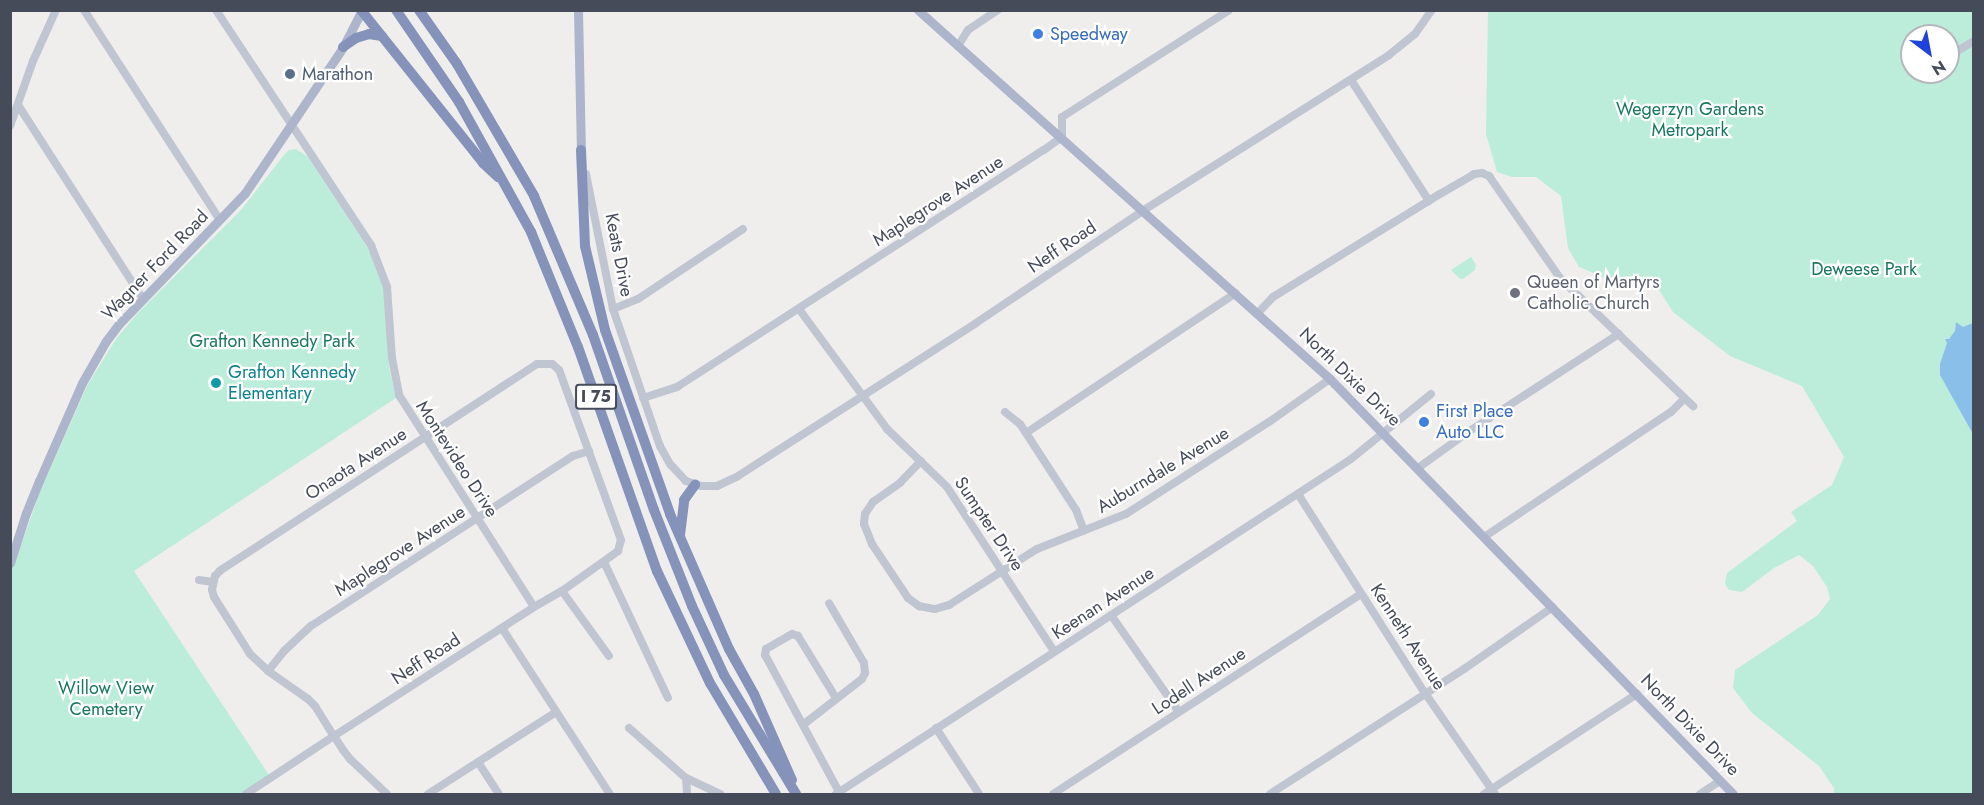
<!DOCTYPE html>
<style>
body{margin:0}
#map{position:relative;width:1984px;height:805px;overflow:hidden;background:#f0eded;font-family:Jost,sans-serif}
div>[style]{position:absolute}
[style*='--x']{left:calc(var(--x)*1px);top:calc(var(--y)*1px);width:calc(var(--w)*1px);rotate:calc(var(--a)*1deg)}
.green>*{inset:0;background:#bbedda}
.water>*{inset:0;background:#89bfe9}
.minor>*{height:8px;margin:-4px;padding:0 4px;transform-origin:4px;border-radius:4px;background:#c0c5d2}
.major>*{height:9px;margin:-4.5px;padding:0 4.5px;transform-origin:4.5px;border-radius:4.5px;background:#adb5cc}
.highway>*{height:10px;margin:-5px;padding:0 5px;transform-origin:5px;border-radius:5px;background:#8593bb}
.dots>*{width:16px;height:16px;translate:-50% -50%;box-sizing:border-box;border:3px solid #fff;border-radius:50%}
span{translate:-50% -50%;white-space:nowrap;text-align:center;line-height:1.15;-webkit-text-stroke:4.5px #fff;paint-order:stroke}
.shield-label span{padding:2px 4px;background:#fff;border:2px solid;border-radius:4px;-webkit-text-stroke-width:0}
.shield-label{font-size:16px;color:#464b5a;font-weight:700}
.shop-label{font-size:18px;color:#366cbe}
.left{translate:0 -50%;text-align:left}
.service-label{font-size:18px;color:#4e5e75}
.park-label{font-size:18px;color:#18795f}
.street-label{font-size:18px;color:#464b5a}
.worship-label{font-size:18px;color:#5b616d}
.culture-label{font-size:18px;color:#0d838f}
.frame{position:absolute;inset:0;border:12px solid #464b5a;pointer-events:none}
.north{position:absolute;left:1900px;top:24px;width:60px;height:60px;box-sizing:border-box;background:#fff;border:2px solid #b5b7bd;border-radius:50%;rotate:148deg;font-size:16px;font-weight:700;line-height:24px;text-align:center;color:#464b5a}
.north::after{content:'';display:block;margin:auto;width:21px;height:27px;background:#1d43da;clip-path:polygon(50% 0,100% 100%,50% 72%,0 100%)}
</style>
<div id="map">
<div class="green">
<i style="clip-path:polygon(evenodd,1488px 11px,1973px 11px,1973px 794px,1834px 794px,1834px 788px,1819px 766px,1752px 713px,1733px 688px,1735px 670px,1818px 615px,1830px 599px,1827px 587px,1813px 566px,1799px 555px,1774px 568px,1742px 592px,1729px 590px,1725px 584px,1727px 573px,1797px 521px,1791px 512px,1832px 485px,1844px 457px,1802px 386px,1730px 356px,1673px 312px,1654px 282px,1632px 276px,1608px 279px,1579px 267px,1568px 248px,1561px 196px,1536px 177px,1512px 177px,1497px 172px,1486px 134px,1488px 11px,1912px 36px,1948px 36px,1948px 72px,1912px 72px,1912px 36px)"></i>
<i style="clip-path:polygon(296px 149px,308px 157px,364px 242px,377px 266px,385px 292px,389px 367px,396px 398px,134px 571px,269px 775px,240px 794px,11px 794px,10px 558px,16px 560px,39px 494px,87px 386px,116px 339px,137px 314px,241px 210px,284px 155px,289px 150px)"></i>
<i style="clip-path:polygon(1471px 257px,1476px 265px,1475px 270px,1463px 279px,1459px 278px,1451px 270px)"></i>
</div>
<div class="water">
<i style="clip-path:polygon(1956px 322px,1963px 327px,1973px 323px,1973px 434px,1940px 375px,1940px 364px,1947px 343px,1945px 339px,1949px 339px,1955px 331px)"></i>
</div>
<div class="minor">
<i style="--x:84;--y:10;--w:250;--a:57.1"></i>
<i style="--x:216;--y:10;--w:282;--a:56.6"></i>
<i style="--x:371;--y:245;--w:45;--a:69.1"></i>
<i style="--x:387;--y:287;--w:71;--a:86"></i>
<i style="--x:392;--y:358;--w:38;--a:79"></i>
<i style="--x:399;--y:395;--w:251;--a:57.5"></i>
<i style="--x:958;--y:46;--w:19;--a:-58"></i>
<i style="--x:968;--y:30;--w:36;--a:-34"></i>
<i style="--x:1948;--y:57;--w:31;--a:-32"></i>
<i style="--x:1351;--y:80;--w:144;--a:57.2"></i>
<i style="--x:18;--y:105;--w:231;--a:57.2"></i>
<i style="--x:10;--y:126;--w:69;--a:-70.5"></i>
<i style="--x:33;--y:61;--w:56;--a:-65.7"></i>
<i style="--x:586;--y:174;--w:138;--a:78.7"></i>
<i style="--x:613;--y:309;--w:145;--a:71.1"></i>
<i style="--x:660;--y:446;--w:21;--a:61"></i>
<i style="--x:670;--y:464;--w:23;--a:47"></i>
<i style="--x:686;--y:481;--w:16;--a:18"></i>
<i style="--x:701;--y:486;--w:16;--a:0"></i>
<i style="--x:717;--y:486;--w:23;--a:-25"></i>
<i style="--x:738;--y:476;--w:283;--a:-32.7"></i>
<i style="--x:976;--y:323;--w:202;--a:-33.9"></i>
<i style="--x:1144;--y:210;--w:290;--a:-32.3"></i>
<i style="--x:1389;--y:55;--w:33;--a:-39"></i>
<i style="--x:1415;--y:34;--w:29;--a:-55"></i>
<i style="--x:613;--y:309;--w:27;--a:-22"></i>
<i style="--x:638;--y:299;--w:126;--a:-33.7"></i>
<i style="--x:799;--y:309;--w:149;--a:53.7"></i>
<i style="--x:887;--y:429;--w:83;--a:44"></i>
<i style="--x:947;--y:487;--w:196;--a:56.9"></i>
<i style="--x:1258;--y:313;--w:22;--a:-47"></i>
<i style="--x:1273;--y:297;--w:196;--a:-31.7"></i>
<i style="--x:1440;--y:194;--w:39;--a:-30"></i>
<i style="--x:1474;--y:174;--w:8;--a:-7"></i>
<i style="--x:1482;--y:173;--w:8;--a:23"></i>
<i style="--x:1489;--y:176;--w:124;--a:55.2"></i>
<i style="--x:1560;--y:278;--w:185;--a:43.9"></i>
<i style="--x:643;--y:398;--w:36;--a:-18"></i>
<i style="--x:677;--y:387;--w:437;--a:-32.9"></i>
<i style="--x:1044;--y:150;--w:22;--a:-36"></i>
<i style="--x:1062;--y:137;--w:20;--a:-90"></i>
<i style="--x:1062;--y:117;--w:198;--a:-32.6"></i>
<i style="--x:1005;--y:412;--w:19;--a:39"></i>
<i style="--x:1020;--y:424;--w:11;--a:56"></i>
<i style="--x:1026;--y:433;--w:92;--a:57"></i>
<i style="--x:1076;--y:510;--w:22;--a:69"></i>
<i style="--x:1026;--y:433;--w:252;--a:-33.7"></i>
<i style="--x:921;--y:461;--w:30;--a:134"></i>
<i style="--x:900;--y:483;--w:33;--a:145"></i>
<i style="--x:873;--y:502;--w:14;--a:124"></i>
<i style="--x:865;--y:514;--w:10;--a:96"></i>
<i style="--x:864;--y:524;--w:22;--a:68"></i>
<i style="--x:872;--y:544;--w:65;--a:56.3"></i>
<i style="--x:908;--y:598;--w:14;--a:36"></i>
<i style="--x:919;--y:606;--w:16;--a:11"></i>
<i style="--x:935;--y:609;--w:15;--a:-16"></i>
<i style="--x:949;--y:605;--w:104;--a:-32.5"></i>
<i style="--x:1037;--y:549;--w:96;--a:-21.5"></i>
<i style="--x:1126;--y:514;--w:170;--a:-32.8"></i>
<i style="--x:1269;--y:422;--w:75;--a:-35.2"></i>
<i style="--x:1418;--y:468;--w:62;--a:-35.8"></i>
<i style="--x:1468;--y:432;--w:180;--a:-33"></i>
<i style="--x:1298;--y:494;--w:236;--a:57.5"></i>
<i style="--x:1425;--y:693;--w:123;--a:55.3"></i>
<i style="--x:1484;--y:537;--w:225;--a:-33.8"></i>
<i style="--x:1671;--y:412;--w:18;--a:-45"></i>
<i style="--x:604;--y:562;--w:150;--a:64.8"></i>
<i style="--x:199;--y:580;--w:14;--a:8"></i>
<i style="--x:562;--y:591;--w:80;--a:54.1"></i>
<i style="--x:1111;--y:615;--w:118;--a:55"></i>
<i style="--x:502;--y:628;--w:198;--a:57"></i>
<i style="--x:268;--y:671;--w:26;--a:-51"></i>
<i style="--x:284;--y:651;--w:37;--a:-43"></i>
<i style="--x:311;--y:626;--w:312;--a:-33"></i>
<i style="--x:573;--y:456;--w:17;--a:-17"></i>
<i style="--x:836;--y:698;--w:73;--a:-121.5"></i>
<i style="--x:798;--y:636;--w:6;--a:-162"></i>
<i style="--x:792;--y:634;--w:30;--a:150"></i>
<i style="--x:766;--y:649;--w:6;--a:99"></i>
<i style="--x:765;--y:655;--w:156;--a:61.6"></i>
<i style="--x:804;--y:724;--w:73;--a:-37.8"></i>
<i style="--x:862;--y:679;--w:7;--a:-63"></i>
<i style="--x:865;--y:673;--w:10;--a:-96"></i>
<i style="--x:864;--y:663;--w:69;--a:-120.3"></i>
<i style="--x:629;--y:728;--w:76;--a:41.3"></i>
<i style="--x:686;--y:778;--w:16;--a:86"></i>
<i style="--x:936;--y:728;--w:79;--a:56.9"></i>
<i style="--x:478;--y:762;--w:38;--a:57"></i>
<i style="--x:686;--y:778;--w:38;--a:25"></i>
<i style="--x:246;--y:794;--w:105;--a:-33.4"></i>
<i style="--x:334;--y:736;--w:238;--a:-32.8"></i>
<i style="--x:534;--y:607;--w:32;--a:-30"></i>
<i style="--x:562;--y:591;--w:69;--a:-35.5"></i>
<i style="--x:618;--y:551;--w:11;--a:-75"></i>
<i style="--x:621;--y:540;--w:181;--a:-110"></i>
<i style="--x:559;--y:370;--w:9;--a:-139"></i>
<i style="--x:552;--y:364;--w:15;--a:180"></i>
<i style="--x:537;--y:364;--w:379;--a:146.9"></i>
<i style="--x:220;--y:571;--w:7;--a:135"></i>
<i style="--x:215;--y:576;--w:14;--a:102"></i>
<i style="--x:212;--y:590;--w:7;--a:74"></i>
<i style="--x:214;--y:597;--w:67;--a:57.7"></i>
<i style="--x:250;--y:654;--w:25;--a:43"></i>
<i style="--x:268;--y:671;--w:49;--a:35"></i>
<i style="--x:308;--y:699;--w:10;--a:45"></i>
<i style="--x:315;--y:706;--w:36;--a:58"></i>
<i style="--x:334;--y:736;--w:17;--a:57"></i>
<i style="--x:343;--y:750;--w:11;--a:52"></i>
<i style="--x:350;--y:759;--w:51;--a:43.4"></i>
<i style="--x:428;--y:794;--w:152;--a:-32.6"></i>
<i style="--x:836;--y:794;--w:614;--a:-33.04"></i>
<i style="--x:1351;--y:459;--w:103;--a:-39.1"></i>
<i style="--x:1053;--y:794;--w:367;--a:-33"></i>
<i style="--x:1270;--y:794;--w:231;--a:-32.8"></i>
<i style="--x:1464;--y:669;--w:108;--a:-34.9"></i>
<i style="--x:1484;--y:794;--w:183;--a:-33.2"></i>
<i style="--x:1700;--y:794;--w:24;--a:-33"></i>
</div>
<div class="major">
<i style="--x:578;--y:10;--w:140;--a:88.8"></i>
<i style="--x:918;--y:10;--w:553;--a:41.85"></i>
<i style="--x:1330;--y:379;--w:578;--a:45.84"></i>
<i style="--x:10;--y:563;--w:52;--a:-72.3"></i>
<i style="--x:26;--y:513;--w:35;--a:-68"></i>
<i style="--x:39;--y:481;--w:107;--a:-66.3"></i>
<i style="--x:82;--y:383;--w:48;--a:-60.3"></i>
<i style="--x:106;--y:341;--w:20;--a:-53"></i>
<i style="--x:118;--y:325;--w:183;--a:-46.1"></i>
<i style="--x:245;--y:193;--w:176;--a:-56.1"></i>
<i style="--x:343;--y:47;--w:42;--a:-62.8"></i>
</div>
<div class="highway">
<i style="--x:361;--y:10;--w:196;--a:51.4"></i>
<i style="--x:483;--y:163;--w:21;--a:43"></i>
<i style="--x:396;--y:10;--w:112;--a:55.6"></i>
<i style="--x:459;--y:102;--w:149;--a:61"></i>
<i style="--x:531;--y:232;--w:124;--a:67.8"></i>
<i style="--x:578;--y:347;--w:238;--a:70.6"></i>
<i style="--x:657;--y:571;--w:124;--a:64.7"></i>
<i style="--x:710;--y:683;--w:129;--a:59.3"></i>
<i style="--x:419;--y:10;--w:66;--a:54.9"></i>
<i style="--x:457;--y:64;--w:153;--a:59.7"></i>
<i style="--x:534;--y:196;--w:151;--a:67"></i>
<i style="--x:593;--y:335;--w:185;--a:70.8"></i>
<i style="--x:654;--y:510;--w:103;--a:68.4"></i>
<i style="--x:692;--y:606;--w:76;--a:65.1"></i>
<i style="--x:724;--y:675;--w:139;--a:58.8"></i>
<i style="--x:343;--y:47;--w:16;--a:-35"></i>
<i style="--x:356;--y:38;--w:14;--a:-17"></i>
<i style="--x:369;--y:34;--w:13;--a:9"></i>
<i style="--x:581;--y:150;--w:96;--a:87.6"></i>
<i style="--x:585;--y:246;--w:86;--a:76.6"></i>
<i style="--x:605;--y:330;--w:195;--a:70.5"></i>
<i style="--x:670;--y:514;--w:147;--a:66.4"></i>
<i style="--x:729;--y:649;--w:51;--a:60.9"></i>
<i style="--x:754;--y:694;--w:94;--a:66.2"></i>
<i style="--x:680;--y:535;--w:35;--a:-83"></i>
<i style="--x:684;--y:500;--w:19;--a:-54"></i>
</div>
<div class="dots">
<i style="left:1038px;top:34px;background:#3f7fe0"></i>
<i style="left:290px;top:74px;background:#5c6f8a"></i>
<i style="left:1515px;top:293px;background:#6b7280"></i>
<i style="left:216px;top:383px;background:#0f9aa8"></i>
<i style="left:1424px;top:422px;background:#3f7fe0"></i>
</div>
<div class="shield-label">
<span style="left:596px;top:397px">I 75</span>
</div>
<div class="shop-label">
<span class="left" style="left:1050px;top:34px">Speedway</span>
<span class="left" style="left:1436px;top:422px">First Place<br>Auto LLC</span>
</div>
<div class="service-label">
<span class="left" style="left:302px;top:74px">Marathon</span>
</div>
<div class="park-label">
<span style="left:1690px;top:120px">Wegerzyn Gardens<br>Metropark</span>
<span style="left:1864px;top:269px">Deweese Park</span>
<span style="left:272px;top:341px">Grafton Kennedy Park</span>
<span style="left:106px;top:699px">Willow View<br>Cemetery</span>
</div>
<div class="street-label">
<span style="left:938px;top:201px;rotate:-33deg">Maplegrove Avenue</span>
<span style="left:1062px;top:247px;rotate:-34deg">Neff Road</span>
<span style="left:619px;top:255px;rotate:79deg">Keats Drive</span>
<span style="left:155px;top:265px;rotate:-46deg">Wagner Ford Road</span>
<span style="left:1350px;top:377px;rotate:44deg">North Dixie Drive</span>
<span style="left:457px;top:459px;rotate:57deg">Montevideo Drive</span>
<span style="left:356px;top:464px;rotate:-33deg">Onaota Avenue</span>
<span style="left:1163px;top:470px;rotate:-31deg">Auburndale Avenue</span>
<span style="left:989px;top:524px;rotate:56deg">Sumpter Drive</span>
<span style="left:400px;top:551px;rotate:-33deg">Maplegrove Avenue</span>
<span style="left:1103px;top:603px;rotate:-33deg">Keenan Avenue</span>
<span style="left:1408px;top:637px;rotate:57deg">Kenneth Avenue</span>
<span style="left:426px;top:659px;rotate:-33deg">Neff Road</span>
<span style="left:1199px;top:681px;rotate:-33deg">Lodell Avenue</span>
<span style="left:1690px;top:725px;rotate:46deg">North Dixie Drive</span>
</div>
<div class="worship-label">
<span class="left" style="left:1527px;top:293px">Queen of Martyrs<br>Catholic Church</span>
</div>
<div class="culture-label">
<span class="left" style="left:228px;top:383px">Grafton Kennedy<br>Elementary</span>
</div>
<div class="frame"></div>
<div class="north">N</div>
</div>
